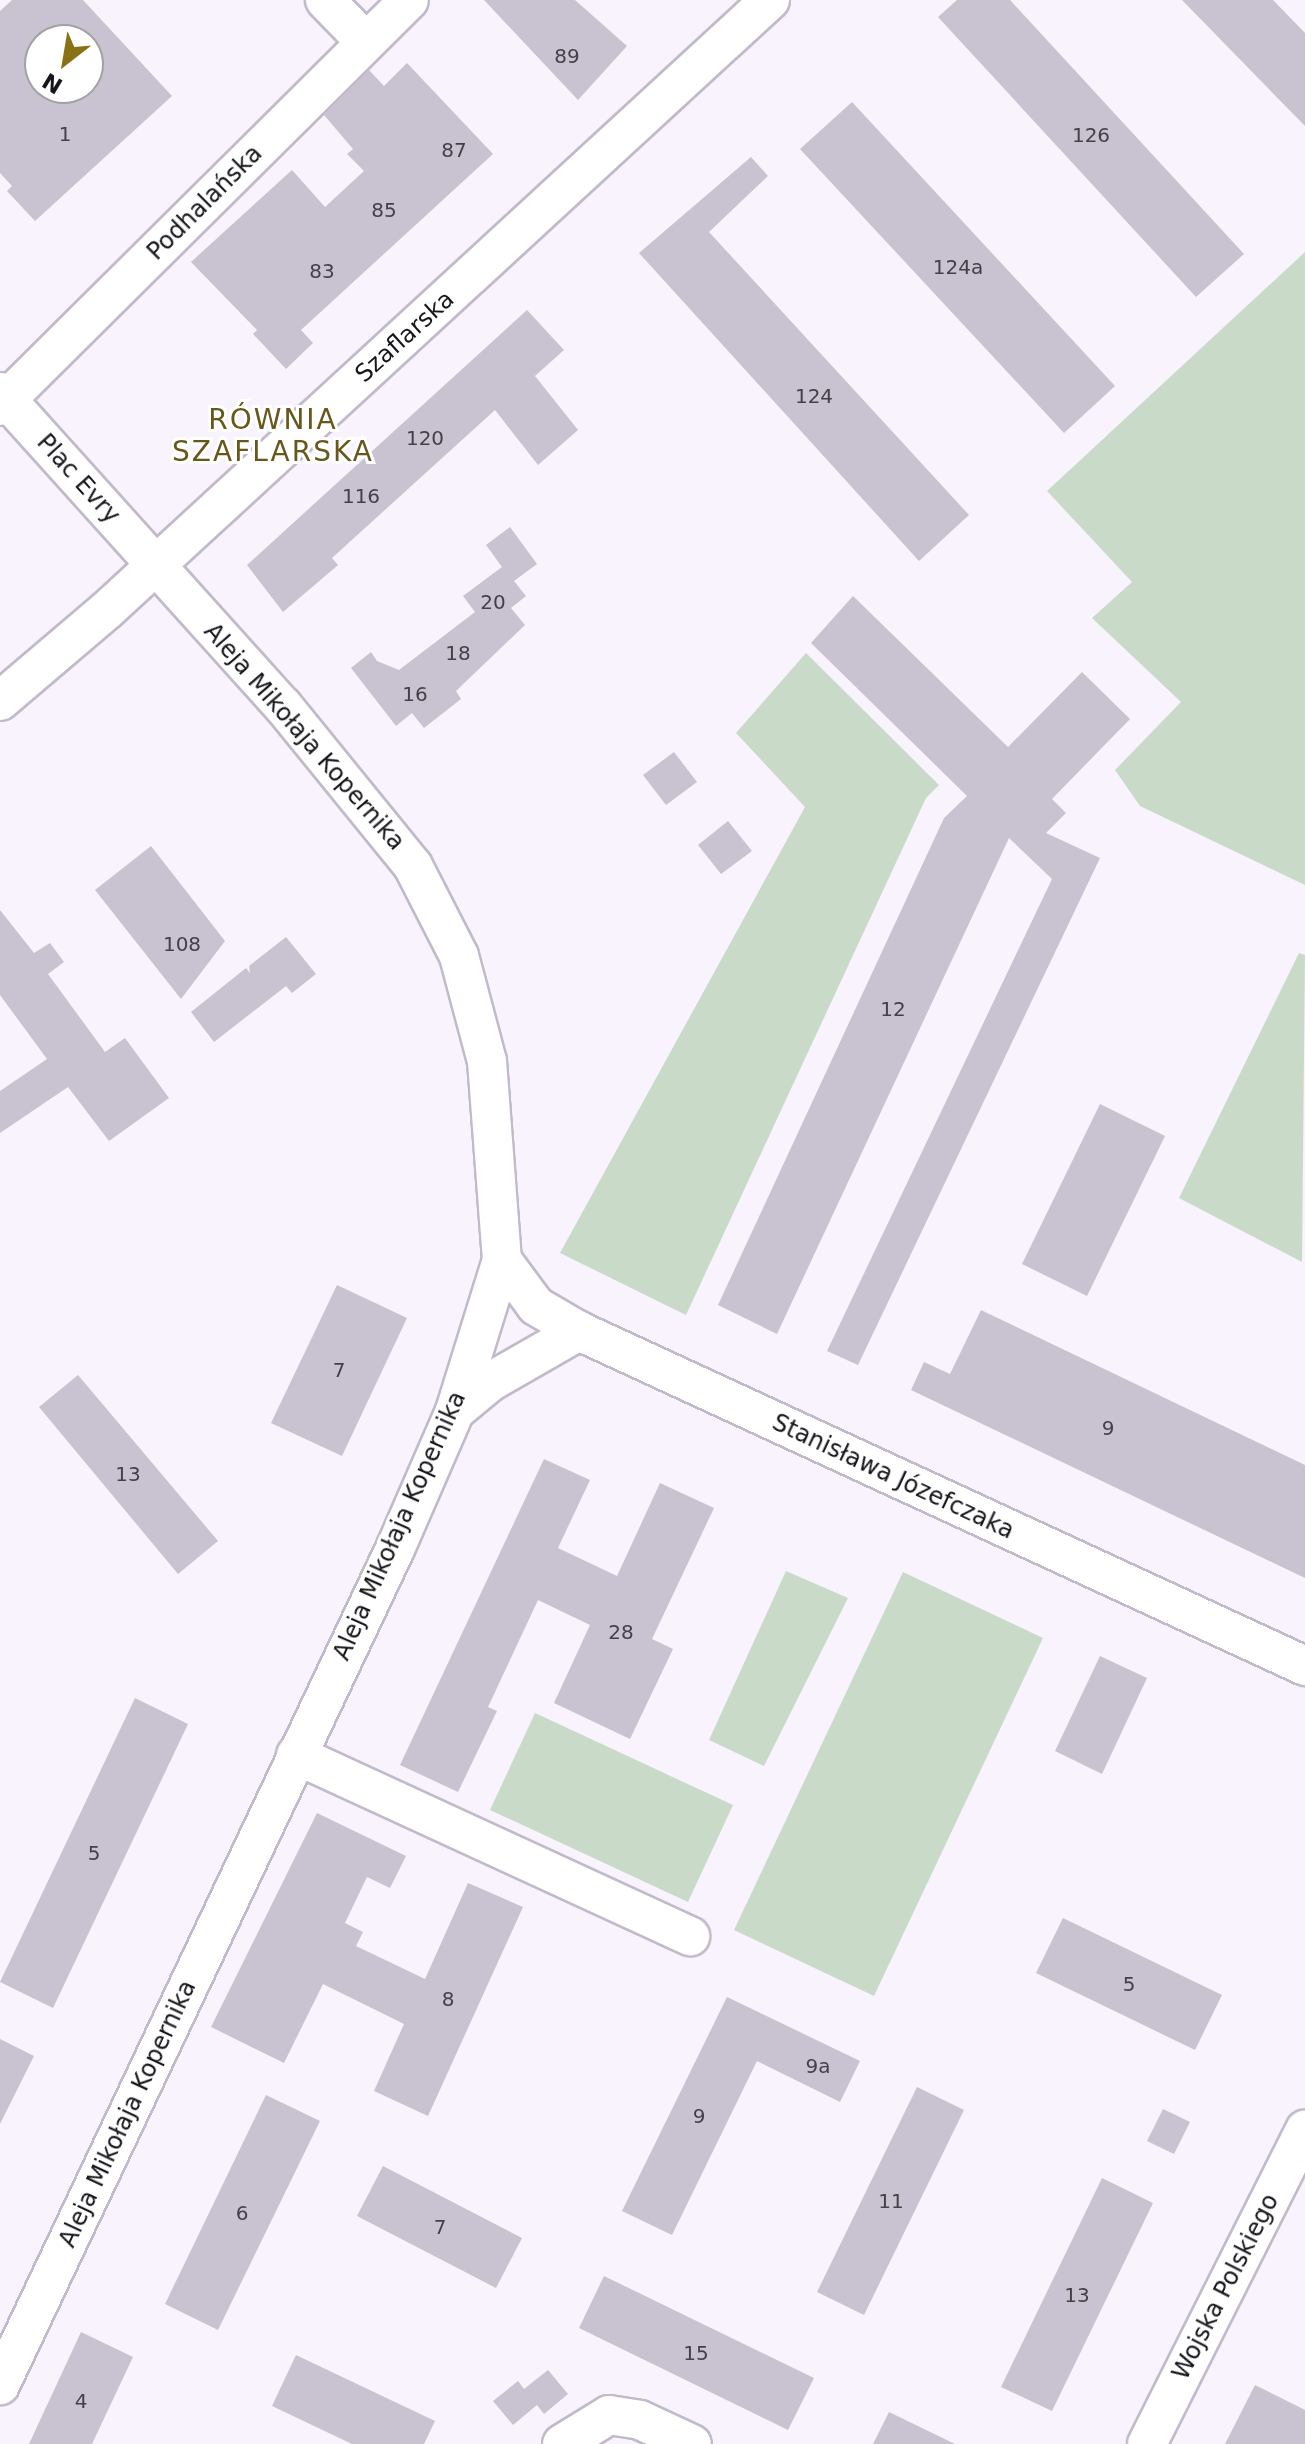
<!DOCTYPE html>
<meta charset="utf-8">
<style>
body{margin:0}
#map{position:relative;width:1305px;height:2444px;overflow:hidden;background:#f8f3fd;font-family:"DejaVu Sans",sans-serif}
div>[style]{position:absolute}
[style*='--x']{left:calc(var(--x)*1px);top:calc(var(--y)*1px);width:calc(var(--w)*1px);rotate:calc(var(--a)*1deg)}
.green>*{inset:0;background:#c9dbc8}
.building>*{inset:0;background:#c9c2d1}
.roads{filter:drop-shadow(2px 0 #c2baca) drop-shadow(-2px 0 #c2baca) drop-shadow(0 2px #c2baca) drop-shadow(0 -2px #c2baca)}
.minor>*{height:38px;margin:-19px;padding:0 19px;transform-origin:19px;border-radius:19px;background:#fff}
span{translate:-50% -50%;white-space:nowrap;text-align:center;line-height:1.15;-webkit-text-stroke:6px #fff;paint-order:stroke}
.number-label{font-size:20px;color:#444048}
.number-label span{-webkit-text-stroke-width:0}
.street-label{font-size:24px;color:#17151a}
.quarter-label{font-size:28px;color:#66571b;letter-spacing:2px}
.north{position:absolute;left:24px;top:24px;width:80px;height:80px;box-sizing:border-box;background:#fff;border:2px solid #a2a1a3;border-radius:50%;rotate:211deg;font-size:22px;font-weight:700;line-height:32px;text-align:center;color:#17151a}
.north::after{content:'';display:block;margin:auto;width:28px;height:36px;background:#887214;clip-path:polygon(50% 0,100% 100%,50% 72%,0 100%)}
</style>
<div id="map">
<div class="green">
<i style="clip-path:polygon(1305px 252px,1305px 885px,1140px 806px,1115px 770px,1181px 702px,1092px 618px,1132px 582px,1047px 491px)"></i>
<i style="clip-path:polygon(806px 653px,939px 785px,926px 798px,686px 1315px,560px 1253px,805px 807px,736px 733px)"></i>
<i style="clip-path:polygon(1299px 953px,1305px 955px,1302px 1262px,1179px 1198px)"></i>
<i style="clip-path:polygon(786px 1571px,848px 1598px,764px 1766px,709px 1740px)"></i>
<i style="clip-path:polygon(903px 1572px,1043px 1638px,874px 1996px,734px 1930px)"></i>
<i style="clip-path:polygon(535px 1713px,733px 1805px,688px 1902px,490px 1810px)"></i>
</div>
<div class="building">
<i style="clip-path:polygon(evenodd,12px 0,83px 0,172px 96px,35px 221px,7px 191px,12px 186px,0 173px,0 11px,12px 0,40px 40px,88px 40px,88px 88px,40px 88px,40px 40px)"></i>
<i style="clip-path:polygon(484px 0,575px 0,627px 46px,578px 100px)"></i>
<i style="clip-path:polygon(957px 0,1010px 0,1244px 254px,1196px 297px,938px 17px)"></i>
<i style="clip-path:polygon(1182px 0,1273px 0,1305px 33px,1305px 126px)"></i>
<i style="clip-path:polygon(407px 63px,493px 154px,301px 330px,313px 343px,286px 369px,253px 334px,257px 330px,191px 262px,292px 170px,325px 207px,364px 171px,347px 154px,353px 149px,324px 115px,369px 70px,384px 86px)"></i>
<i style="clip-path:polygon(852px 102px,1115px 386px,1064px 433px,800px 149px)"></i>
<i style="clip-path:polygon(751px 157px,768px 176px,709px 232px,969px 515px,919px 561px,639px 253px)"></i>
<i style="clip-path:polygon(527px 310px,564px 350px,535px 376px,578px 430px,538px 465px,495px 410px,332px 558px,338px 565px,283px 612px,247px 565px)"></i>
<i style="clip-path:polygon(510px 527px,537px 564px,514px 581px,526px 596px,511px 608px,525px 625px,456px 691px,461px 699px,424px 728px,412px 713px,396px 726px,351px 668px,371px 652px,377px 661px,399px 670px,475px 612px,463px 596px,502px 567px,486px 545px)"></i>
<i style="clip-path:polygon(853px 596px,1008px 747px,1082px 672px,1130px 719px,1052px 799px,1066px 813px,1046px 833px,1100px 858px,858px 1365px,827px 1351px,1052px 879px,1009px 838px,777px 1334px,718px 1305px,944px 818px,967px 796px,811px 643px)"></i>
<i style="clip-path:polygon(674px 752px,697px 782px,666px 805px,643px 775px)"></i>
<i style="clip-path:polygon(728px 821px,752px 851px,721px 874px,698px 845px)"></i>
<i style="clip-path:polygon(151px 846px,225px 941px,181px 999px,95px 890px)"></i>
<i style="clip-path:polygon(0 910px,34px 953px,50px 943px,64px 962px,48px 974px,105px 1052px,125px 1038px,169px 1098px,109px 1141px,68px 1087px,0 1133px,0 1091px,47px 1059px,0 995px)"></i>
<i style="clip-path:polygon(286px 937px,316px 974px,292px 993px,286px 986px,214px 1042px,191px 1012px,246px 968px,250px 973px,249px 966px)"></i>
<i style="clip-path:polygon(1100px 1104px,1165px 1136px,1087px 1296px,1022px 1264px)"></i>
<i style="clip-path:polygon(337px 1285px,407px 1318px,342px 1456px,271px 1423px)"></i>
<i style="clip-path:polygon(981px 1310px,1305px 1465px,1305px 1578px,911px 1390px,924px 1362px,950px 1374px)"></i>
<i style="clip-path:polygon(78px 1375px,218px 1541px,178px 1574px,39px 1407px)"></i>
<i style="clip-path:polygon(544px 1459px,590px 1480px,558px 1548px,617px 1576px,660px 1483px,714px 1508px,652px 1639px,673px 1649px,630px 1739px,554px 1703px,590px 1625px,538px 1600px,488px 1707px,497px 1711px,458px 1792px,400px 1765px)"></i>
<i style="clip-path:polygon(1100px 1656px,1147px 1678px,1102px 1774px,1055px 1751px)"></i>
<i style="clip-path:polygon(135px 1698px,188px 1724px,53px 2008px,0 1982px)"></i>
<i style="clip-path:polygon(317px 1813px,406px 1856px,390px 1888px,367px 1877px,345px 1923px,363px 1932px,356px 1946px,425px 1979px,468px 1883px,523px 1907px,428px 2116px,374px 2091px,404px 2024px,323px 1984px,284px 2063px,211px 2027px)"></i>
<i style="clip-path:polygon(1063px 1918px,1222px 1995px,1195px 2050px,1036px 1973px)"></i>
<i style="clip-path:polygon(727px 1997px,860px 2061px,840px 2102px,757px 2061px,672px 2235px,622px 2211px)"></i>
<i style="clip-path:polygon(0 2039px,34px 2056px,0 2124px)"></i>
<i style="clip-path:polygon(917px 2087px,964px 2110px,864px 2315px,817px 2292px)"></i>
<i style="clip-path:polygon(266px 2095px,320px 2121px,218px 2330px,165px 2304px)"></i>
<i style="clip-path:polygon(1163px 2109px,1190px 2122px,1174px 2154px,1147px 2141px)"></i>
<i style="clip-path:polygon(383px 2166px,522px 2238px,496px 2288px,357px 2216px)"></i>
<i style="clip-path:polygon(1102px 2178px,1153px 2203px,1052px 2411px,1001px 2387px)"></i>
<i style="clip-path:polygon(604px 2276px,814px 2378px,788px 2430px,579px 2328px)"></i>
<i style="clip-path:polygon(81px 2332px,133px 2357px,92px 2444px,29px 2444px)"></i>
<i style="clip-path:polygon(296px 2355px,435px 2421px,424px 2444px,352px 2444px,272px 2406px)"></i>
<i style="clip-path:polygon(548px 2370px,568px 2394px,544px 2414px,537px 2405px,513px 2425px,493px 2401px,518px 2381px,524px 2389px)"></i>
<i style="clip-path:polygon(1255px 2385px,1305px 2410px,1305px 2444px,1225px 2444px)"></i>
<i style="clip-path:polygon(889px 2412px,955px 2444px,873px 2444px)"></i>
</div>
<div class="roads">
<div class="minor">
<i style="--x:325;--y:0;--w:57;--a:45.7"></i>
<i style="--x:0;--y:392;--w:423;--a:48"></i>
<i style="--x:283;--y:706;--w:206;--a:50.9"></i>
<i style="--x:413;--y:866;--w:101;--a:62.9"></i>
<i style="--x:459;--y:956;--w:109;--a:75.1"></i>
<i style="--x:487;--y:1061;--w:200;--a:85.7"></i>
<i style="--x:502;--y:1260;--w:158;--a:107.3"></i>
<i style="--x:455;--y:1411;--w:150;--a:113.5"></i>
<i style="--x:395;--y:1549;--w:925;--a:115.29"></i>
<i style="--x:0;--y:406;--w:576;--a:-44.79"></i>
<i style="--x:0;--y:701;--w:140;--a:-40.4"></i>
<i style="--x:107;--y:610;--w:901;--a:-42.62"></i>
<i style="--x:502;--y:1260;--w:57;--a:53.5"></i>
<i style="--x:536;--y:1306;--w:50;--a:30.2"></i>
<i style="--x:579;--y:1331;--w:800;--a:24.77"></i>
<i style="--x:455;--y:1411;--w:45;--a:-39.6"></i>
<i style="--x:490;--y:1382;--w:103;--a:-29.8"></i>
<i style="--x:296;--y:1755;--w:434;--a:24.7"></i>
<i style="--x:562;--y:2444;--w:55;--a:-31.7"></i>
<i style="--x:609;--y:2415;--w:31;--a:9"></i>
<i style="--x:640;--y:2420;--w:57;--a:24.8"></i>
<i style="--x:1147;--y:2444;--w:352;--a:-63.3"></i>
</div>
</div>
<div class="number-label">
<span style="left:567px;top:56px">89</span>
<span style="left:65px;top:134px">1</span>
<span style="left:1091px;top:135px">126</span>
<span style="left:454px;top:150px">87</span>
<span style="left:384px;top:210px">85</span>
<span style="left:958px;top:267px">124a</span>
<span style="left:322px;top:271px">83</span>
<span style="left:814px;top:396px">124</span>
<span style="left:425px;top:438px">120</span>
<span style="left:361px;top:496px">116</span>
<span style="left:493px;top:602px">20</span>
<span style="left:458px;top:653px">18</span>
<span style="left:415px;top:694px">16</span>
<span style="left:182px;top:944px">108</span>
<span style="left:893px;top:1009px">12</span>
<span style="left:339px;top:1370px">7</span>
<span style="left:1108px;top:1428px">9</span>
<span style="left:128px;top:1474px">13</span>
<span style="left:621px;top:1632px">28</span>
<span style="left:94px;top:1853px">5</span>
<span style="left:1129px;top:1984px">5</span>
<span style="left:448px;top:1999px">8</span>
<span style="left:818px;top:2066px">9a</span>
<span style="left:699px;top:2116px">9</span>
<span style="left:891px;top:2201px">11</span>
<span style="left:242px;top:2213px">6</span>
<span style="left:440px;top:2227px">7</span>
<span style="left:1077px;top:2295px">13</span>
<span style="left:696px;top:2353px">15</span>
<span style="left:81px;top:2401px">4</span>
</div>
<div class="street-label">
<span style="left:205px;top:203px;rotate:-45deg">Podhalańska</span>
<span style="left:405px;top:337px;rotate:-42deg">Szaflarska</span>
<span style="left:78px;top:479px;rotate:48deg">Plac Evry</span>
<span style="left:304px;top:737px;rotate:49deg">Aleja Mikołaja Kopernika</span>
<span style="left:893px;top:1477px;rotate:25deg">Stanisława Józefczaka</span>
<span style="left:400px;top:1526px;rotate:-66deg">Aleja Mikołaja Kopernika</span>
<span style="left:128px;top:2114px;rotate:-65deg">Aleja Mikołaja Kopernika</span>
<span style="left:1226px;top:2287px;rotate:-63deg">Wojska Polskiego</span>
</div>
<div class="quarter-label">
<span style="left:273px;top:436px">RÓWNIA<br>SZAFLARSKA</span>
</div>
<div class="north">N</div>
</div>
